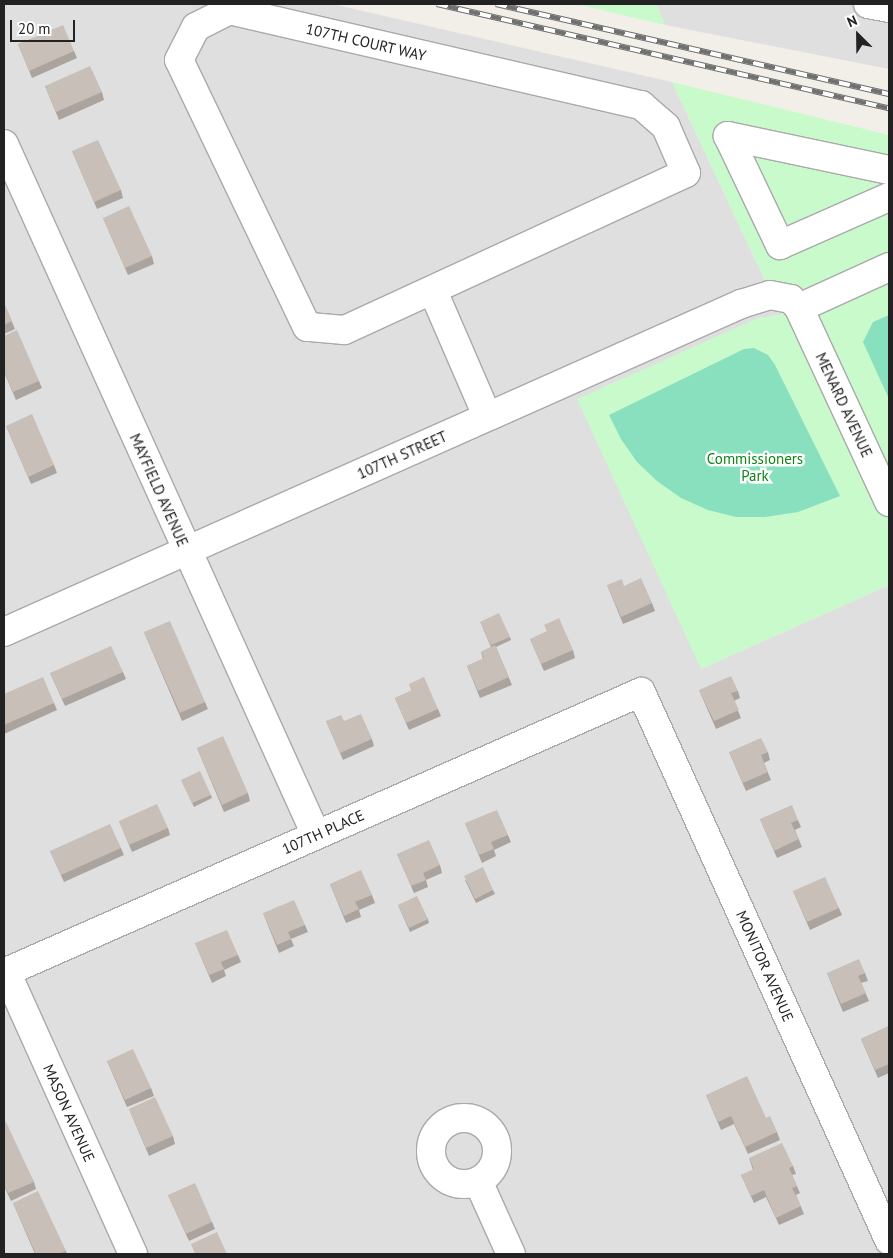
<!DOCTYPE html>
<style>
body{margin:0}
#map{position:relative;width:893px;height:1258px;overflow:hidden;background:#f2efe9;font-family:"PT Sans",sans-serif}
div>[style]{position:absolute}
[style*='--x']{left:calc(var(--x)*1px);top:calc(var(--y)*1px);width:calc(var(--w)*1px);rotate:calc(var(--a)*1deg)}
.residential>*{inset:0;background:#e0dfdf}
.park>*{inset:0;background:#c8facc}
.pitch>*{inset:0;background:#88e0be}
.roads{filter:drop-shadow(1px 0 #a9a9a9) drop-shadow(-1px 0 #a9a9a9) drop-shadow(0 1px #a9a9a9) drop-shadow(0 -1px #a9a9a9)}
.minor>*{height:28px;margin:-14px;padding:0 14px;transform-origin:14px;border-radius:14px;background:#fff}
.minor>.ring{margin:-14px;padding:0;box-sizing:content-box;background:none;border:28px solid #fff;border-radius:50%}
.rail>*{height:5.5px;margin-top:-2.75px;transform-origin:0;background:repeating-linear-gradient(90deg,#fff 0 11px,#707070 0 22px);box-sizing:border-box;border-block:1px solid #707070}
.wall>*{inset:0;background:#aba49e}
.building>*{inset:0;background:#c7bfb8}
span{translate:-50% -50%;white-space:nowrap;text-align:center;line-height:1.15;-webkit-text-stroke:5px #fff;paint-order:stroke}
.street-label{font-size:15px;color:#222}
.park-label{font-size:15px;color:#0c8416}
.frame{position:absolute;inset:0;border:5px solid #222;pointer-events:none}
.north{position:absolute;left:833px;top:10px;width:50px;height:50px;-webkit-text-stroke:4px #fff;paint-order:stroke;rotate:337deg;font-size:14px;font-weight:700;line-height:20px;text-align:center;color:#222}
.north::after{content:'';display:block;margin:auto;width:18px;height:22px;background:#222;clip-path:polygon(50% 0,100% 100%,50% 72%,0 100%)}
.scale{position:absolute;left:10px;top:20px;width:65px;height:22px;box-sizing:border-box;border:2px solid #222;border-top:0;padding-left:6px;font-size:15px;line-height:18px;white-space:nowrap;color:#222;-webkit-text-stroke:4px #fff;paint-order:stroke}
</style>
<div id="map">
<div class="residential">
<i style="clip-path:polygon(4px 4px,332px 4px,672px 82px,781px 315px,770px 316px,701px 669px,889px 585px,889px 1254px,4px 1254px)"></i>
<i style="clip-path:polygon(656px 4px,889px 4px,889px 69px,665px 25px)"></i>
</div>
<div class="park">
<i style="clip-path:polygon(576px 4px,656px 4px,665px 25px)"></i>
<i style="clip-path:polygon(672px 82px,889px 135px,889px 585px,701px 669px,577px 399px,758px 318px,781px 315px)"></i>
</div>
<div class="pitch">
<i style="clip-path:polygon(889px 315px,889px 399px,863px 342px,873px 322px)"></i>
<i style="clip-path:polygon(754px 348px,768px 355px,775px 365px,840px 496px,798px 512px,765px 517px,736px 517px,708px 510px,681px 498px,657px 481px,637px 462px,621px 439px,609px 415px,744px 349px)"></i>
</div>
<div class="roads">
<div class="minor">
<i style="--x:868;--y:4;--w:21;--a:11"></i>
<i style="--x:229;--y:10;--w:423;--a:13"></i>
<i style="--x:641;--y:105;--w:33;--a:41"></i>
<i style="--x:666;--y:127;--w:50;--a:66.5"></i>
<i style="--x:686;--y:173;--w:376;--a:155.3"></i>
<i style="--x:344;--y:330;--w:37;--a:-175"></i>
<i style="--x:307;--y:327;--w:296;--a:-115.6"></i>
<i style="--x:179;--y:60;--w:37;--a:-63"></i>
<i style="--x:196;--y:27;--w:37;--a:-27"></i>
<i style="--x:4;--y:144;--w:758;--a:65.7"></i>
<i style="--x:889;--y:170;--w:165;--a:-168.1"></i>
<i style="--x:728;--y:136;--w:121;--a:64.5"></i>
<i style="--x:780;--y:245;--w:119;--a:-23.8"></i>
<i style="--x:433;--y:291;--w:136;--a:66.6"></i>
<i style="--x:799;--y:308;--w:99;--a:-24.5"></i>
<i style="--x:4;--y:632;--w:807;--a:-23.99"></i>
<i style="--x:741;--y:304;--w:30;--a:-17"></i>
<i style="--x:770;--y:295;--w:21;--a:11"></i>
<i style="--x:791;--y:299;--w:12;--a:48"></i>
<i style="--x:799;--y:308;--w:214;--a:65.1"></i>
<i class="ring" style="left:431px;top:1118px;width:38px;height:38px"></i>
<i style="--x:478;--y:1181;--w:80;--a:65.7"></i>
<i style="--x:133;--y:1254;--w:309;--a:-114.2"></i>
<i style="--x:6;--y:972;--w:694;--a:-23.79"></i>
<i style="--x:641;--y:692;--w:602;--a:65.65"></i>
</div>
</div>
<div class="rail">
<i style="--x:437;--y:4;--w:464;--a:13"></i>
<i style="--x:496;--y:4;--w:403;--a:12.9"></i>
</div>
<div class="wall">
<i style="clip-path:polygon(18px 44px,74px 51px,77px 58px,32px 78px)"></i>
<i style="clip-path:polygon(45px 86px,102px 92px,104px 100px,59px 120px)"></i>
<i style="clip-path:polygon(72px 151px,121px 190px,123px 198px,97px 209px)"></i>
<i style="clip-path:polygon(103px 218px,152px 256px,154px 264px,128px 275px)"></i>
<i style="clip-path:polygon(4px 303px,15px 329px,4px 334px)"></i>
<i style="clip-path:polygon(4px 336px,39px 381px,42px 388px,16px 400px,4px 372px)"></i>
<i style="clip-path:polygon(6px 426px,54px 465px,57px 473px,31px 484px)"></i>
<i style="clip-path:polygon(607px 585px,624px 586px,652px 603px,655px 611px,623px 624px)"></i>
<i style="clip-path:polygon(482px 626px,510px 637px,511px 640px,496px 647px,512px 685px,480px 698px,467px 666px,483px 659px,481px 652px,491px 647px)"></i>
<i style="clip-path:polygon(144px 632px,205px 702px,208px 709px,182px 721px)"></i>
<i style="clip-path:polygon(530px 639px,573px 650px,575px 658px,544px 671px)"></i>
<i style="clip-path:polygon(123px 672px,126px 679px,65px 706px,50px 673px)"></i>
<i style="clip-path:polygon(409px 684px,438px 709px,441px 716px,409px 730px,395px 698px,412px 691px)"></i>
<i style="clip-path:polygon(699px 690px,738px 691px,740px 698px,734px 701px,741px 718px,716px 729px)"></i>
<i style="clip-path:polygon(4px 694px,54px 703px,57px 710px,4px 734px)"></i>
<i style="clip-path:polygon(326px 721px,344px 721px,372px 739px,374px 746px,343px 760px)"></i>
<i style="clip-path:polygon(197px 748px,248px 793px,250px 801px,224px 812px)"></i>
<i style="clip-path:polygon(729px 752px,768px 752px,770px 760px,764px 763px,771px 780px,746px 791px)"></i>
<i style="clip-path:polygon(183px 784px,211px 795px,212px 798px,194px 807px)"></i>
<i style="clip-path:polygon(760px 819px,798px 820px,801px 827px,795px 830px,802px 847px,777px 858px)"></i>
<i style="clip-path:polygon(119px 821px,168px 828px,170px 835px,132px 852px)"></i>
<i style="clip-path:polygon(465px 823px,508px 835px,511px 842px,494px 850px,496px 856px,482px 863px)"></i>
<i style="clip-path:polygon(121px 848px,124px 855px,64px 882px,50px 851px)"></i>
<i style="clip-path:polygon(397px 854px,440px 865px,442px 873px,426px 880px,428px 887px,414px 893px)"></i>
<i style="clip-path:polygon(465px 880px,493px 890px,495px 894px,476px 903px)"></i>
<i style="clip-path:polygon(330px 884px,372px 895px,375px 903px,359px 910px,361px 917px,346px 923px)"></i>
<i style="clip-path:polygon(793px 891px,839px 908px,842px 915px,810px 930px)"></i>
<i style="clip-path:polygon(398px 905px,428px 919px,429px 923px,410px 932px)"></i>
<i style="clip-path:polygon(263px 913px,305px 925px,308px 932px,291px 939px,294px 946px,279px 953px)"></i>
<i style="clip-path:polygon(195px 943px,238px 955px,241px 962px,224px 970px,226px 976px,212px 983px)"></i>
<i style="clip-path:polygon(827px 973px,865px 973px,868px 981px,861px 983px,869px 1001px,843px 1012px)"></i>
<i style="clip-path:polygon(889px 1026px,889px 1073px,878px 1078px,861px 1039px)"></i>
<i style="clip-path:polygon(107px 1061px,151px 1088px,154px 1096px,127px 1107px)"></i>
<i style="clip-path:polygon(706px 1095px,766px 1118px,777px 1132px,780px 1140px,748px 1154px,734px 1124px,721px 1130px)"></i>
<i style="clip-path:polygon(129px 1109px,173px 1136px,175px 1144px,149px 1156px)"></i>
<i style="clip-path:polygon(4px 1123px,34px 1182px,36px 1189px,11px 1201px,4px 1186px)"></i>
<i style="clip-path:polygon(749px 1158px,793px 1166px,796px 1174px,792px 1175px,800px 1193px,796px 1195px,804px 1214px,779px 1225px,766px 1197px,754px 1203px,741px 1175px,753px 1170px)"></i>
<i style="clip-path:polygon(168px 1195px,212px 1222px,215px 1229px,189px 1241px)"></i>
<i style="clip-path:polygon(13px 1203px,66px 1251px,67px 1254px,35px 1254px)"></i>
</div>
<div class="building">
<i style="clip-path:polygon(63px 25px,74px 51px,29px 71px,18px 44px)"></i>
<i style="clip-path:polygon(90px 66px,102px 92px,56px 112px,45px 86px)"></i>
<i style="clip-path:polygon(98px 140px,121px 190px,94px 202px,72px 151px)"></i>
<i style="clip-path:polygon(129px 206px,152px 256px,125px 268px,103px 218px)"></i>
<i style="clip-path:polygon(4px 303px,12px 321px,4px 325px)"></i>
<i style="clip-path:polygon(17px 330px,39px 381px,13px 392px,4px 371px,4px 336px)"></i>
<i style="clip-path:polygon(32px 414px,54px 465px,28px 477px,6px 426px)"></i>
<i style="clip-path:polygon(641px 578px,652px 603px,621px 617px,607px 585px,622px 579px,624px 586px)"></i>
<i style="clip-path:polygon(499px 613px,510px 637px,491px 645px,480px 622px)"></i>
<i style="clip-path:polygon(559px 618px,573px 650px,541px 664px,530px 639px,547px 631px,544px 625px)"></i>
<i style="clip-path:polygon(170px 621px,205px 702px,180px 713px,144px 632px)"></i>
<i style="clip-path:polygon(495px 645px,509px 677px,478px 691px,467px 666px,484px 658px,481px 652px)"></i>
<i style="clip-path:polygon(111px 646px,123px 672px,62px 699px,50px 673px)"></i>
<i style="clip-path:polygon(731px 676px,738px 691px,731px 693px,739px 710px,714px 721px,699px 690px)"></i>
<i style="clip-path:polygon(43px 677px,54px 703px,4px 725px,4px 694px)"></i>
<i style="clip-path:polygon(424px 677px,438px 709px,406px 723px,395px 698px,412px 690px,409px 684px)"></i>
<i style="clip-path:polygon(361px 714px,372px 739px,340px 753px,326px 721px,341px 715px,344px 721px)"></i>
<i style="clip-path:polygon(223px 736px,248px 793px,222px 805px,197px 748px)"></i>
<i style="clip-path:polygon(761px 738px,768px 752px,761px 755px,768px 772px,743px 783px,729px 752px)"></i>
<i style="clip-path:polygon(200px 771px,211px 795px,192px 803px,181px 780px)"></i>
<i style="clip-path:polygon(157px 804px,168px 828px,129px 845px,119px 821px)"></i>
<i style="clip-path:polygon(792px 805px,798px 820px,791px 823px,799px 839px,774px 851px,760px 819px)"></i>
<i style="clip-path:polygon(497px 810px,508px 835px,491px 842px,494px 849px,479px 855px,465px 823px)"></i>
<i style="clip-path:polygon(110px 824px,121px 848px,61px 875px,50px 851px)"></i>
<i style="clip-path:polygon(429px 840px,440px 865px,423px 873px,426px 880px,411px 886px,397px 854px)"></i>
<i style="clip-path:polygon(483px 867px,493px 890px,475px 899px,464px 876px)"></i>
<i style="clip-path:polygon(361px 870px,372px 895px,355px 902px,359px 909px,344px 916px,330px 884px)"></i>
<i style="clip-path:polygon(825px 877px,839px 908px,807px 922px,793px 891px)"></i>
<i style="clip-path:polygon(417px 896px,428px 919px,409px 928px,398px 905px)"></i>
<i style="clip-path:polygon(294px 900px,305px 925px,288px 932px,291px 939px,277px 945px,263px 913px)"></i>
<i style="clip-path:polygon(227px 930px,238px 955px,221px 962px,224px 969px,209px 975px,195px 943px)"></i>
<i style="clip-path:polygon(859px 959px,865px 973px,858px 976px,866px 993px,841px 1004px,827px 973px)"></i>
<i style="clip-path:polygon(889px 1026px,889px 1064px,875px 1070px,861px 1039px)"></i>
<i style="clip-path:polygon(133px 1049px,151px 1088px,125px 1100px,107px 1061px)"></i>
<i style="clip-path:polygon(747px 1076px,766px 1118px,770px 1116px,777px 1132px,745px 1147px,731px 1116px,718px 1122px,706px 1095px)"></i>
<i style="clip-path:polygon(155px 1097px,173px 1136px,146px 1148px,129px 1109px)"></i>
<i style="clip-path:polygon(6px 1122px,34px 1182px,8px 1193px,4px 1184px,4px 1123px)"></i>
<i style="clip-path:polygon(782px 1143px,793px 1166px,789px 1168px,797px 1186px,792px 1188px,801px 1206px,776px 1218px,764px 1190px,751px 1196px,741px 1175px,754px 1169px,749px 1158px)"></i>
<i style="clip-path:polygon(195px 1183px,212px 1222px,186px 1234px,168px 1195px)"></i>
<i style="clip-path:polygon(38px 1191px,66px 1251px,58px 1254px,36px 1254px,13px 1203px)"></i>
<i style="clip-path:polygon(217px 1232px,227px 1254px,195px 1254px,191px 1244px)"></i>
</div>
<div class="street-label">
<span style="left:366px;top:42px;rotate:13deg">107TH COURT WAY</span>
<span style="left:844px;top:405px;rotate:65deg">MENARD AVENUE</span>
<span style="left:402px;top:455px;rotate:-24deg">107TH STREET</span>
<span style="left:159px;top:490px;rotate:66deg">MAYFIELD AVENUE</span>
<span style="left:323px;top:832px;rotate:-24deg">107TH PLACE</span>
<span style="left:765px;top:966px;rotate:66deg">MONITOR AVENUE</span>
<span style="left:69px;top:1113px;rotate:66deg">MASON AVENUE</span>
</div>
<div class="park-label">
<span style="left:755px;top:467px">Commissioners<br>Park</span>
</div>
<div class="frame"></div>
<div class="north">N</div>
<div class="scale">20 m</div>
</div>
